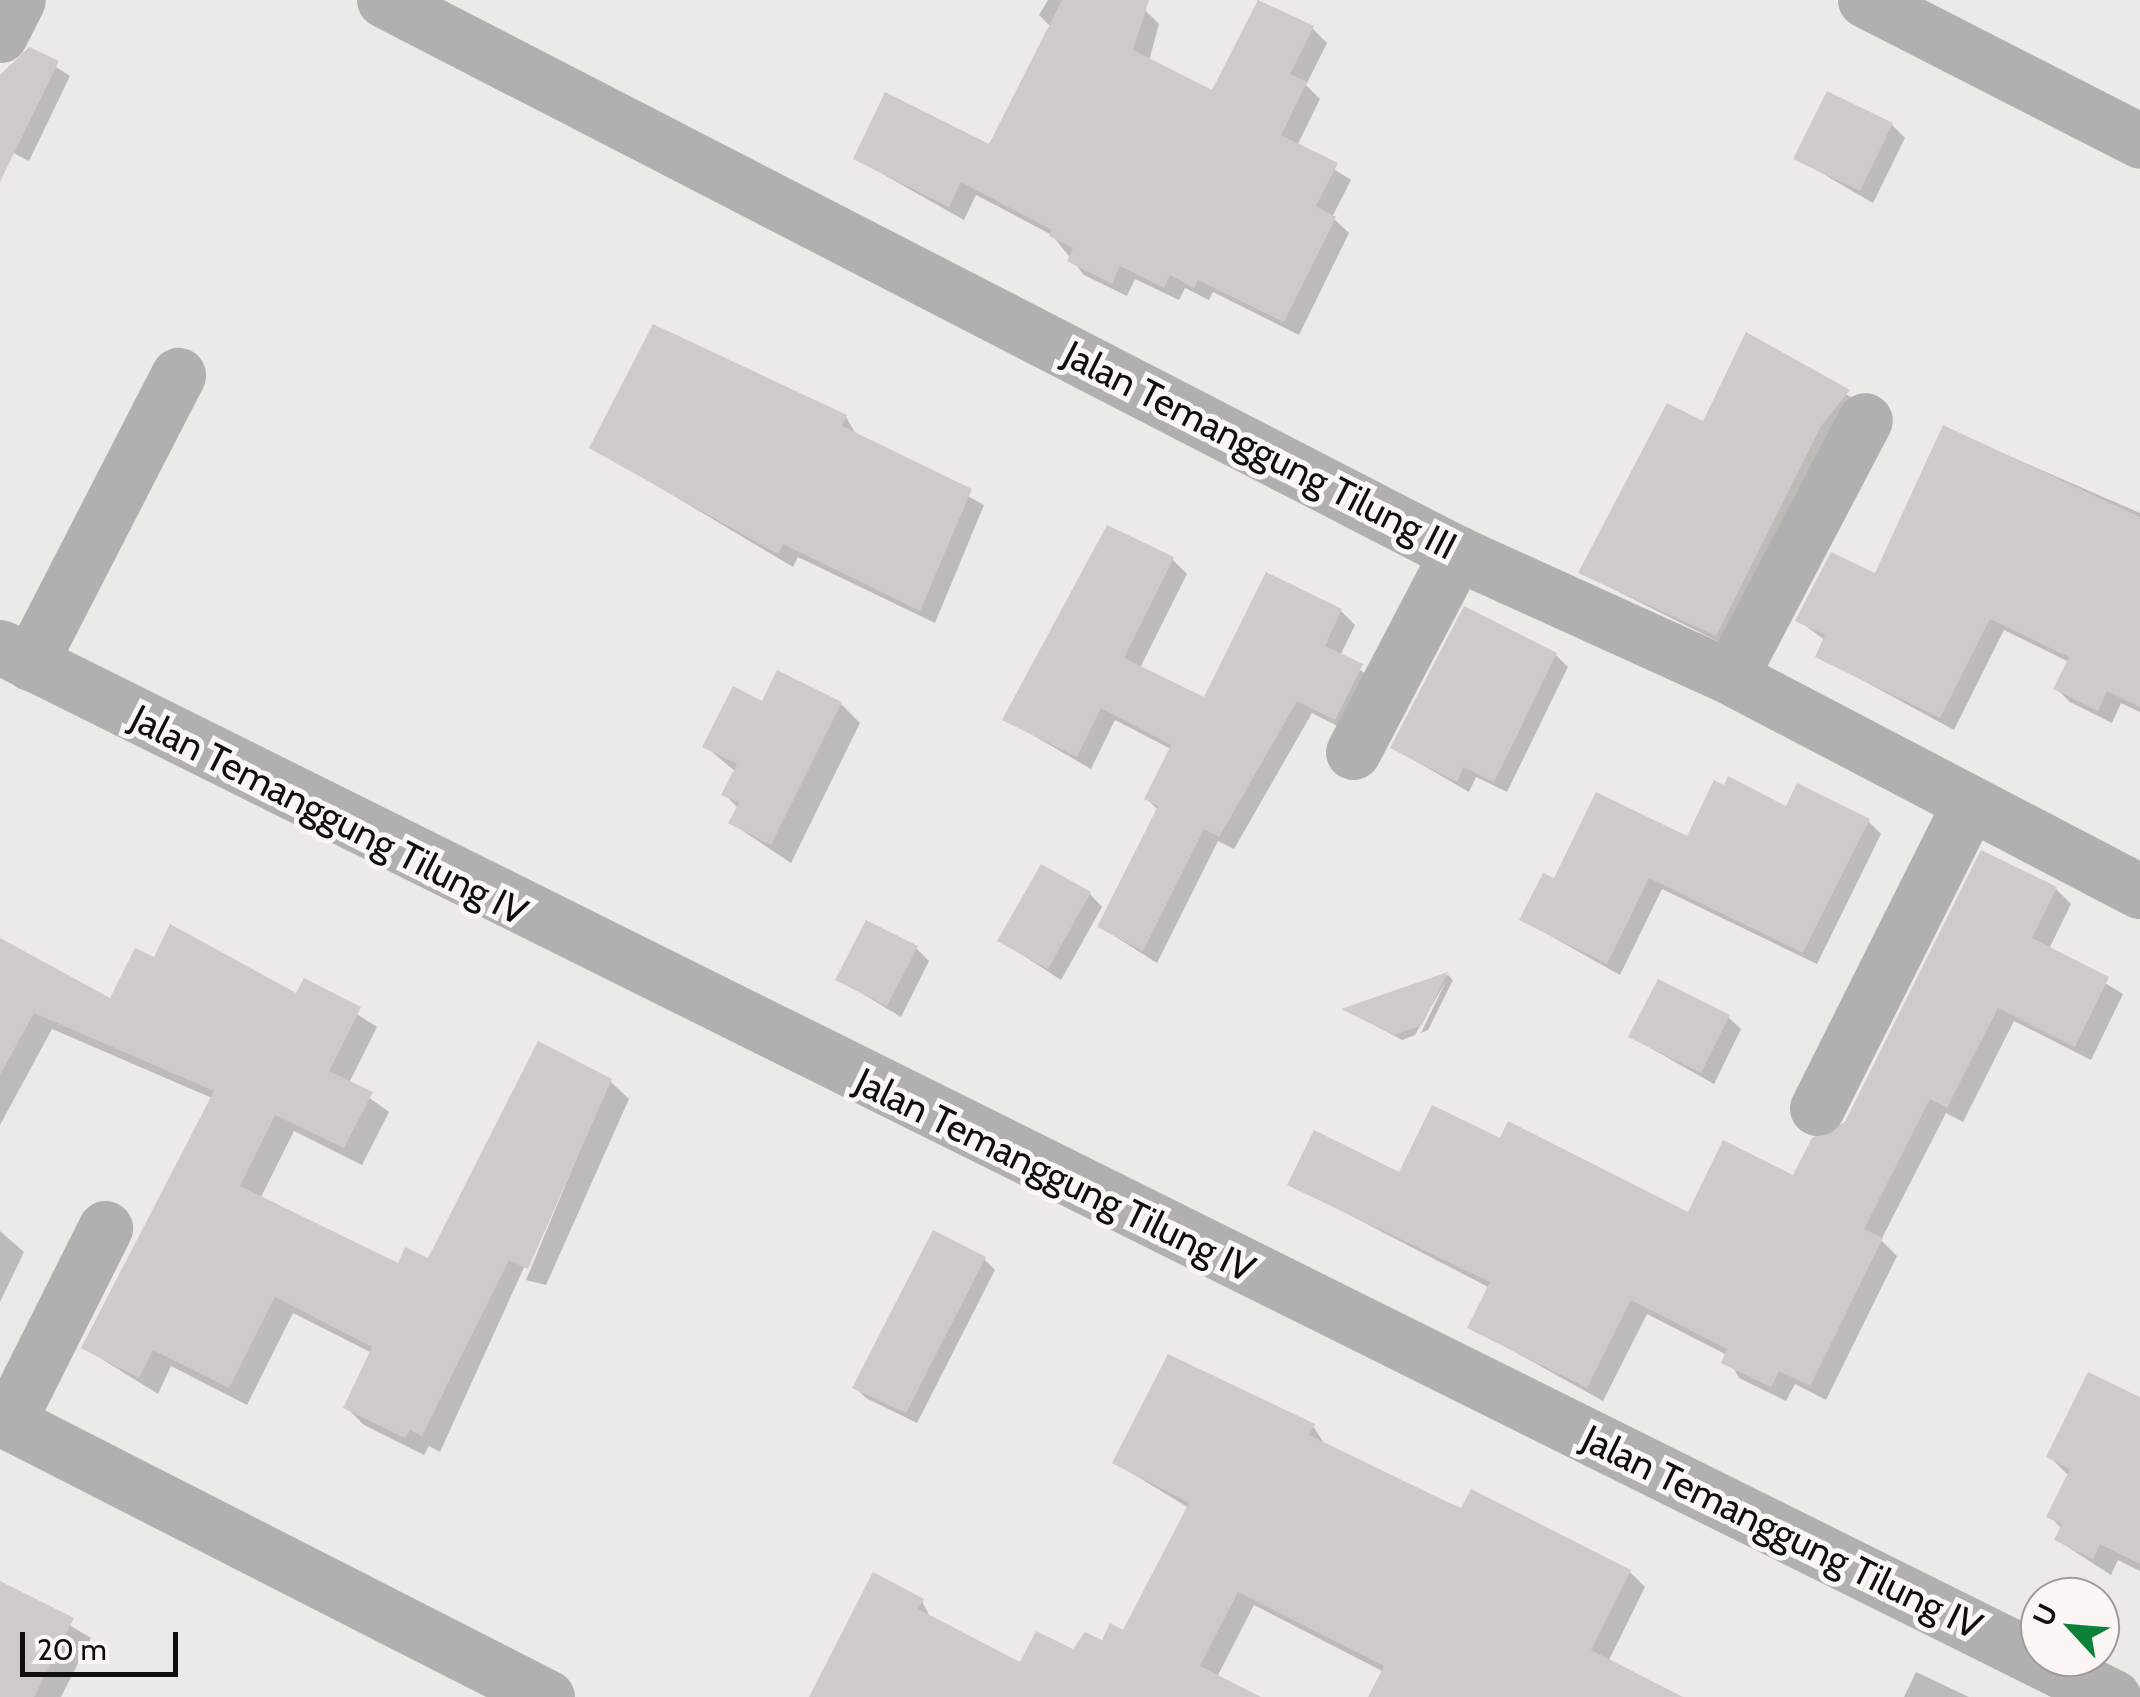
<!DOCTYPE html>
<style>
body{margin:0}
#map{position:relative;width:2140px;height:1697px;overflow:hidden;background:#ede9e7;font-family:Cabin,sans-serif}
div>[style]{position:absolute}
[style*='--x']{left:calc(var(--x)*1px);top:calc(var(--y)*1px);width:calc(var(--w)*1px);rotate:calc(var(--a)*1deg)}
.shadow>*{inset:0;background:#0003}
.building>*{inset:0;background:#cfcac9}
.minor>*{height:55px;margin:-27.5px;padding:0 27.5px;transform-origin:27.5px;border-radius:27.5px;background:#b1afaf}
span{translate:-50% -50%;white-space:nowrap;text-align:center;line-height:1.15;-webkit-text-stroke:10px #fbf6f4;paint-order:stroke}
.street-label{font-size:38px;color:#100f0e}
.north{position:absolute;left:2020px;top:1577px;width:100px;height:100px;box-sizing:border-box;background:#fbf6f4;border:2px solid #9d9a98;border-radius:50%;rotate:296deg;font-size:28px;font-weight:700;line-height:40px;text-align:center;color:#100f0e}
.north::after{content:'';display:block;margin:auto;width:35px;height:45px;background:#0c8139;clip-path:polygon(50% 0,100% 100%,50% 72%,0 100%)}
.scale{position:absolute;left:20px;top:1632px;width:158px;height:45px;box-sizing:border-box;border:5px solid #100f0e;border-top:0;padding-left:12px;font-size:30px;line-height:35px;white-space:nowrap;color:#100f0e;-webkit-text-stroke:8px #fbf6f4;paint-order:stroke}
</style>
<div id="map">
<div class="shadow">
<i style="clip-path:polygon(1048px 0,1126px 0,1144px 9px,1159px 24px,1149px 61px,1214px 94px,1312px 28px,1327px 43px,1306px 85px,1320px 99px,1297px 146px,1351px 180px,1332px 217px,1349px 233px,1299px 335px,1213px 292px,1209px 300px,1185px 288px,1179px 300px,1135px 279px,1127px 296px,1084px 275px,1052px 235px,976px 195px,964px 220px,856px 159px,990px 147px,1051px 27px,1039px 15px)"></i>
<i style="clip-path:polygon(29px 50px,70px 76px,29px 161px,0 146px,0 81px)"></i>
<i style="clip-path:polygon(1892px 125px,1905px 138px,1873px 203px,1796px 158px)"></i>
<i style="clip-path:polygon(1747px 336px,1861px 403px,1729px 647px,1581px 573px,1704px 424px)"></i>
<i style="clip-path:polygon(846px 417px,857px 436px,984px 505px,935px 623px,798px 557px,793px 567px,592px 447px)"></i>
<i style="clip-path:polygon(1945px 428px,2140px 513px,2140px 712px,2121px 703px,2112px 723px,2070px 702px,2056px 688px,2069px 662px,2004px 630px,1954px 730px,1818px 656px,1826px 641px,1798px 620px,1876px 576px)"></i>
<i style="clip-path:polygon(1172px 559px,1187px 574px,1140px 668px,1205px 700px,1341px 611px,1355px 625px,1340px 656px,1376px 681px,1349px 732px,1312px 713px,1234px 849px,1218px 841px,1157px 963px,1100px 927px,1158px 810px,1147px 799px,1171px 749px,1115px 720px,1091px 769px,1005px 719px)"></i>
<i style="clip-path:polygon(1556px 655px,1568px 667px,1507px 792px,1476px 777px,1469px 792px,1393px 748px)"></i>
<i style="clip-path:polygon(841px 704px,860px 723px,791px 863px,731px 823px,739px 809px,724px 794px,736px 772px,706px 747px,763px 705px)"></i>
<i style="clip-path:polygon(1868px 821px,1881px 834px,1817px 964px,1662px 889px,1620px 975px,1522px 920px,1555px 882px,1688px 839px)"></i>
<i style="clip-path:polygon(2056px 889px,2071px 904px,2049px 949px,2123px 994px,2091px 1060px,2014px 1021px,1963px 1122px,1946px 1113px,1881px 1240px,1897px 1256px,1826px 1400px,1795px 1384px,1786px 1401px,1739px 1378px,1727px 1355px,1647px 1314px,1603px 1401px,1470px 1327px,1490px 1288px,1290px 1184px,1400px 1176px,1501px 1142px,1689px 1215px,1794px 1178px)"></i>
<i style="clip-path:polygon(1090px 894px,1102px 907px,1061px 980px,1001px 941px)"></i>
<i style="clip-path:polygon(171px 928px,297px 996px,305px 981px,377px 1027px,349px 1083px,389px 1112px,362px 1165px,294px 1131px,260px 1199px,399px 1267px,406px 1251px,429px 1262px,539px 1045px,611px 1082px,629px 1099px,546px 1285px,526px 1280px,607px 1085px,440px 1452px,429px 1446px,424px 1455px,364px 1425px,346px 1407px,372px 1353px,293px 1313px,247px 1405px,171px 1366px,158px 1394px,84px 1348px,212px 1098px,52px 1029px,0 1125px,0 941px,111px 1002px,136px 951px,155px 960px)"></i>
<i style="clip-path:polygon(916px 948px,929px 961px,901px 1017px,838px 979px)"></i>
<i style="clip-path:polygon(1448px 975px,1453px 980px,1428px 1030px,1421px 1033px,1446px 981px,1415px 1035px,1402px 1040px,1346px 1010px)"></i>
<i style="clip-path:polygon(1728px 1017px,1741px 1029px,1714px 1084px,1631px 1037px)"></i>
<i style="clip-path:polygon(0 1231px,24px 1252px,0 1302px)"></i>
<i style="clip-path:polygon(984px 1259px,995px 1270px,917px 1423px,866px 1398px,855px 1387px)"></i>
<i style="clip-path:polygon(2140px 1409px,2140px 1571px,2118px 1560px,2111px 1575px,2057px 1540px,2062px 1529px,2049px 1516px,2069px 1476px,2049px 1456px)"></i>
<i style="clip-path:polygon(1313px 1426px,1326px 1446px,1438px 1500px,1630px 1572px,1645px 1587px,1608px 1662px,1648px 1697px,1371px 1697px,1384px 1672px,1254px 1605px,1215px 1681px,1216px 1697px,814px 1697px,922px 1601px,931px 1619px,1018px 1671px,1124px 1634px,1189px 1508px,1115px 1463px)"></i>
<i style="clip-path:polygon(0 1584px,91px 1638px,61px 1697px,0 1697px)"></i>
<i style="clip-path:polygon(1916px 1672px,1969px 1697px,1904px 1697px)"></i>
</div>
<div class="building">
<i style="clip-path:polygon(1062px 0,1149px 0,1133px 50px,1212px 90px,1258px 0,1314px 26px,1290px 74px,1307px 82px,1281px 135px,1338px 163px,1316px 206px,1336px 217px,1284px 322px,1198px 280px,1194px 288px,1170px 275px,1164px 288px,1120px 266px,1112px 284px,1067px 261px,1073px 248px,1049px 236px,1052px 230px,961px 182px,949px 207px,853px 159px,885px 92px,989px 144px)"></i>
<i style="clip-path:polygon(29px 47px,59px 61px,0 182px,0 75px)"></i>
<i style="clip-path:polygon(1827px 91px,1893px 123px,1860px 191px,1793px 159px)"></i>
<i style="clip-path:polygon(653px 324px,847px 415px,842px 426px,972px 489px,920px 611px,783px 544px,778px 554px,589px 448px)"></i>
<i style="clip-path:polygon(1746px 332px,1850px 390px,1821px 426px,1716px 636px,1578px 573px,1667px 403px,1703px 421px)"></i>
<i style="clip-path:polygon(1943px 425px,2140px 517px,2140px 707px,2107px 691px,2098px 711px,2053px 689px,2069px 657px,1990px 619px,1940px 718px,1815px 657px,1825px 635px,1795px 621px,1831px 552px,1875px 573px)"></i>
<i style="clip-path:polygon(1107px 525px,1174px 557px,1124px 658px,1204px 697px,1266px 572px,1342px 609px,1325px 646px,1363px 664px,1335px 720px,1297px 701px,1219px 837px,1204px 829px,1143px 951px,1097px 927px,1158px 806px,1144px 799px,1171px 745px,1101px 708px,1077px 757px,1002px 720px)"></i>
<i style="clip-path:polygon(1464px 606px,1557px 653px,1494px 782px,1464px 767px,1457px 782px,1390px 748px)"></i>
<i style="clip-path:polygon(777px 670px,842px 702px,771px 845px,728px 823px,739px 803px,721px 795px,737px 764px,702px 747px,733px 686px,762px 701px)"></i>
<i style="clip-path:polygon(1728px 776px,1786px 806px,1797px 783px,1870px 819px,1803px 953px,1649px 878px,1607px 964px,1519px 920px,1543px 873px,1554px 878px,1596px 792px,1687px 836px,1714px 780px,1724px 785px)"></i>
<i style="clip-path:polygon(1981px 850px,2057px 887px,2032px 938px,2109px 977px,2075px 1047px,1998px 1008px,1947px 1108px,1930px 1099px,1864px 1229px,1883px 1238px,1810px 1386px,1779px 1371px,1771px 1387px,1721px 1363px,1727px 1349px,1631px 1300px,1587px 1388px,1467px 1328px,1490px 1282px,1287px 1185px,1314px 1130px,1399px 1172px,1432px 1105px,1500px 1138px,1508px 1121px,1688px 1212px,1723px 1140px,1793px 1175px,1812px 1138px,1845px 1122px)"></i>
<i style="clip-path:polygon(1041px 864px,1091px 892px,1048px 969px,997px 941px)"></i>
<i style="clip-path:polygon(866px 920px,918px 946px,887px 1006px,835px 980px)"></i>
<i style="clip-path:polygon(170px 924px,296px 993px,304px 978px,361px 1007px,329px 1071px,373px 1092px,344px 1148px,275px 1115px,240px 1186px,398px 1263px,405px 1247px,428px 1258px,538px 1041px,612px 1079px,528px 1269px,509px 1260px,422px 1436px,410px 1430px,405px 1438px,343px 1408px,372px 1347px,275px 1297px,229px 1388px,153px 1350px,139px 1378px,81px 1348px,214px 1091px,34px 1013px,0 1075px,0 938px,110px 998px,135px 948px,154px 957px)"></i>
<i style="clip-path:polygon(1448px 972px,1422px 1025px,1394px 1035px,1341px 1009px)"></i>
<i style="clip-path:polygon(1658px 979px,1730px 1015px,1701px 1073px,1628px 1037px)"></i>
<i style="clip-path:polygon(933px 1230px,986px 1257px,906px 1413px,852px 1388px)"></i>
<i style="clip-path:polygon(1168px 1354px,1315px 1424px,1309px 1435px,1439px 1498px,1461px 1508px,1471px 1489px,1631px 1570px,1591px 1650px,1683px 1697px,1368px 1697px,1384px 1666px,1238px 1592px,1200px 1666px,1261px 1697px,809px 1697px,873px 1572px,924px 1599px,918px 1609px,1020px 1662px,1036px 1631px,1073px 1649px,1085px 1632px,1102px 1640px,1110px 1623px,1123px 1630px,1189px 1503px,1112px 1463px)"></i>
<i style="clip-path:polygon(2088px 1372px,2140px 1397px,2140px 1564px,2100px 1544px,2093px 1559px,2054px 1540px,2062px 1524px,2046px 1517px,2070px 1469px,2046px 1457px)"></i>
<i style="clip-path:polygon(0 1581px,74px 1618px,34px 1697px,0 1697px)"></i>
</div>
<div class="minor">
<i style="--x:384;--y:0;--w:1207;--a:27.27"></i>
<i style="--x:1457;--y:553;--w:300;--a:24.4"></i>
<i style="--x:1730;--y:677;--w:462;--a:27.6"></i>
<i style="--x:1865;--y:0;--w:309;--a:27.1"></i>
<i style="--x:0;--y:35;--w:39;--a:-63"></i>
<i style="--x:0;--y:647;--w:2360;--a:26.42"></i>
<i style="--x:30;--y:663;--w:324;--a:-62.8"></i>
<i style="--x:1730;--y:677;--w:290;--a:-62.3"></i>
<i style="--x:1353;--y:752;--w:225;--a:-62.4"></i>
<i style="--x:1817;--y:1108;--w:338;--a:-63.4"></i>
<i style="--x:0;--y:1418;--w:614;--a:27.02"></i>
<i style="--x:8;--y:1422;--w:217;--a:-63.4"></i>
</div>
<div class="street-label">
<span style="left:1260px;top:450px;rotate:27deg">Jalan Temanggung Tilung III</span>
<span style="left:329px;top:815px;rotate:27deg">Jalan Temanggung Tilung IV</span>
<span style="left:1055px;top:1175px;rotate:26deg">Jalan Temanggung Tilung IV</span>
<span style="left:1782px;top:1532px;rotate:26deg">Jalan Temanggung Tilung IV</span>
</div>
<div class="north">U</div>
<div class="scale">20 m</div>
</div>
